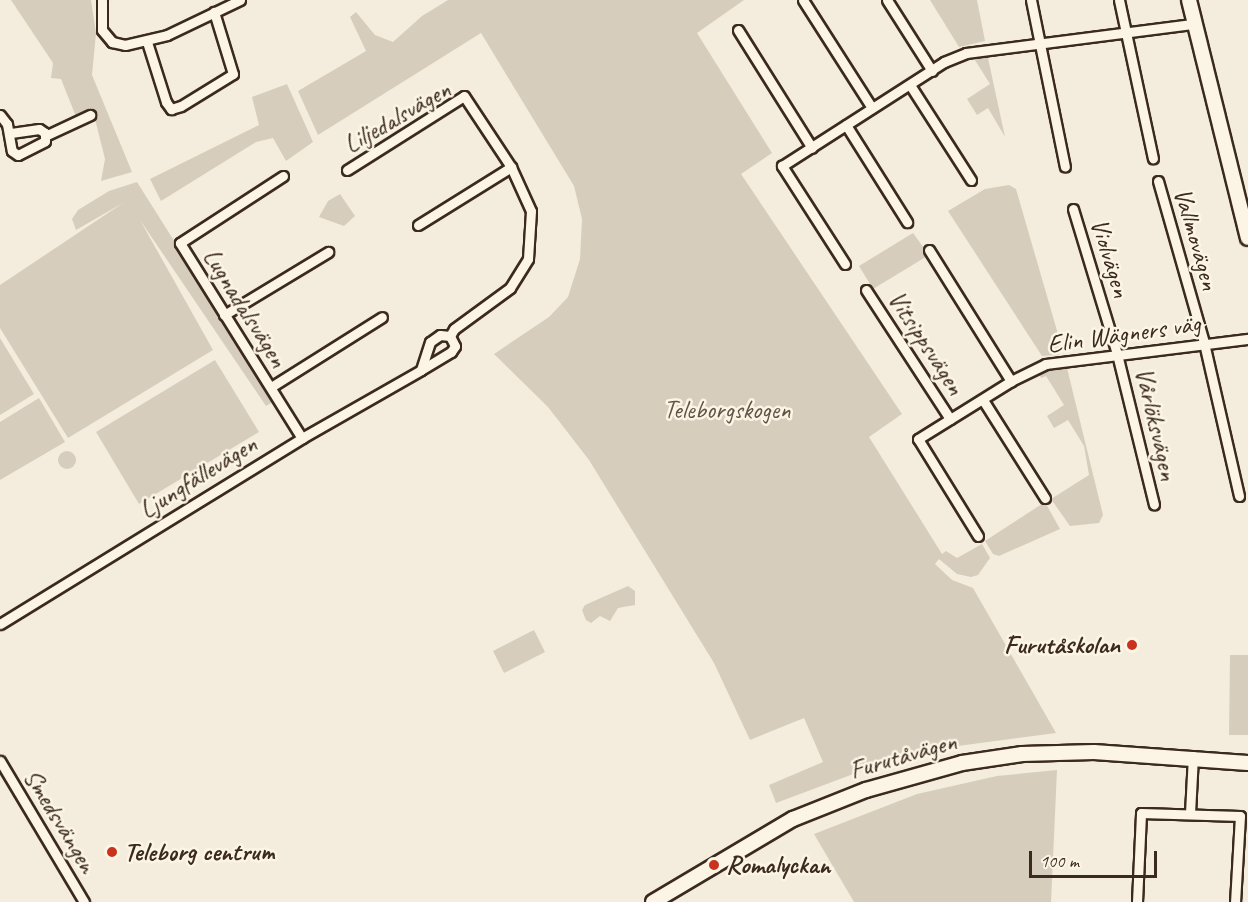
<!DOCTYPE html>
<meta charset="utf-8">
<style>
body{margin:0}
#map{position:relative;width:1248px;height:902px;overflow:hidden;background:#f4eddd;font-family:Caveat,sans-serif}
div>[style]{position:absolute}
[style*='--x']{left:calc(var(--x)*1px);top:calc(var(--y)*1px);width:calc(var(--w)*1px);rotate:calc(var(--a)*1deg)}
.green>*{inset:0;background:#d6cdbd}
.round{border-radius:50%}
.roads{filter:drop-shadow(2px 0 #3b2a1e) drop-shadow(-2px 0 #3b2a1e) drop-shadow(0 2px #3b2a1e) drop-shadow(0 -2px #3b2a1e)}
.street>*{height:9px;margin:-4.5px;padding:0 4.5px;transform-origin:4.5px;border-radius:4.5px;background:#fcf5e5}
.secondary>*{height:14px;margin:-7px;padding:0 7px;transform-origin:7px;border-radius:7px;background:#fcf5e5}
.dots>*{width:16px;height:16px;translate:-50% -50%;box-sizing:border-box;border:3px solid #fcf5e5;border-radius:50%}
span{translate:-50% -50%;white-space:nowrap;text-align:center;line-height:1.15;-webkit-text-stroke:5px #fcf5e5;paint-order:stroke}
.street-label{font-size:26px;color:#3b2a1e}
.park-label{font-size:26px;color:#625346}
.poi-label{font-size:26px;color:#3b2a1e;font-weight:700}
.right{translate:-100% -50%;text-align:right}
.left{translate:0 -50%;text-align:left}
.scale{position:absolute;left:1029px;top:851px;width:128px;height:27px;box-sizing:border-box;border:3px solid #3b2a1e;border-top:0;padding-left:8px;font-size:18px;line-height:21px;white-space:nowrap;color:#3b2a1e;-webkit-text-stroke:4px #fcf5e5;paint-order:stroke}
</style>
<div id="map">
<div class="green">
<i style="clip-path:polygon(11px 0,91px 0,96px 33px,92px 75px,132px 172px,101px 181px,105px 159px,93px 111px,77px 119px,61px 79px,51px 78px,53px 63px)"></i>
<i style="clip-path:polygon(448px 0,744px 0,697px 33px,772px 153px,741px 174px,902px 414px,869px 437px,942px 554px,946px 551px,957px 558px,982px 544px,990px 558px,978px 575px,971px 577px,957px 574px,939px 559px,935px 564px,952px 580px,973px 588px,1056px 733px,943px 748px,888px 761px,776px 803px,769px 785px,823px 762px,804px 718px,750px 740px,714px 663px,589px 460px,548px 407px,494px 354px,549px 317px,568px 297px,580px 259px,582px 219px,574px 186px,481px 33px,318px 135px,298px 91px,366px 51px,350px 17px,356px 12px,375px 35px,393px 42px,422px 16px)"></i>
<i style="clip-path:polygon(930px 0,977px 0,985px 41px,959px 47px)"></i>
<i style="clip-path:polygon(986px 54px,988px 58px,1005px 137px,988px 108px,977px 115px,967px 99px,990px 84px,973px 57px,965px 59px)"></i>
<i style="clip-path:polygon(287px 84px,313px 142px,286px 161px,273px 138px,256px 142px,161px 201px,150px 179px,259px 125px,252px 97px)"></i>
<i style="clip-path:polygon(137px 182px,275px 401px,266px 406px,140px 220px,213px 350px,68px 438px,0 328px,0 285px,123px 203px,76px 230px,72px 219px,78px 210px,109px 191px)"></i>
<i style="clip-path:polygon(1009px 185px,1016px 189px,1062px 348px,1059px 355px,1042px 356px,948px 211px,985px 189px)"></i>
<i style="clip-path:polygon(340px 194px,355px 216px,344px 226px,319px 217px,328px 201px)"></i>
<i style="clip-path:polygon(913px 233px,929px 255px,873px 289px,859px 266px)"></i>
<i style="clip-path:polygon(0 338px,34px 394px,0 415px)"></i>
<i style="clip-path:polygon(215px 360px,259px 432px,139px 504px,96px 432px)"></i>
<i style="clip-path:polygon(1066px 364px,1103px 515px,1099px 523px,1070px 526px,1051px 499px,1089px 475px,1084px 446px,1068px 420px,1054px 428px,1047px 416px,1064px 405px,1046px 376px,1041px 378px,1039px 373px)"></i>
<i style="clip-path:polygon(39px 398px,65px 442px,0 480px,0 422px)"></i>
<i class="round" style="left:58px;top:451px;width:18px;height:18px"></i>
<i style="clip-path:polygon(1045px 502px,1060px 529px,999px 556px,993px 554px,985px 541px)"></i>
<i style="clip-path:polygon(628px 586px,635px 591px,635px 605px,618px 608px,610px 621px,600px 616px,591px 623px,586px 620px,582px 610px,585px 605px)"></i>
<i style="clip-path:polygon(534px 630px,545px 652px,504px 673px,493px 651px)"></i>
<i style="clip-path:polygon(1230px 655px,1248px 655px,1248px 735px,1229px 735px)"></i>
<i style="clip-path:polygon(1057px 770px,1051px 902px,854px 902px,814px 834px,917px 794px,997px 776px)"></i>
</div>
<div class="roads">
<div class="street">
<i style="--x:102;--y:0;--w:30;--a:90"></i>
<i style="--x:102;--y:30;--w:16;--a:50"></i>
<i style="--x:112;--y:42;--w:13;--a:13"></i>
<i style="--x:125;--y:45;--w:43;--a:-13.4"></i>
<i style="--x:167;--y:35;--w:81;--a:-25.6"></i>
<i style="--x:803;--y:0;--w:128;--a:57.4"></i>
<i style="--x:887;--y:0;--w:84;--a:57.6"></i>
<i style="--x:1031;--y:0;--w:170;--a:78.5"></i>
<i style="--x:1119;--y:0;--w:162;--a:77.9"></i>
<i style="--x:738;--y:30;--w:139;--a:57.9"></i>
<i style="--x:147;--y:42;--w:63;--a:72.4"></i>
<i style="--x:166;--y:102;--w:9;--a:54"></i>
<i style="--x:171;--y:109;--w:10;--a:-17"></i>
<i style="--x:181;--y:106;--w:61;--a:-31.6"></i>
<i style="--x:233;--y:74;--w:65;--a:-107"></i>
<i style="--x:910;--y:85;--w:113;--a:57.3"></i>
<i style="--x:0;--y:115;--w:11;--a:52"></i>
<i style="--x:7;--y:124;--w:27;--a:80"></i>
<i style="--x:12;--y:151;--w:7;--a:34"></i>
<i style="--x:18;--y:155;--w:30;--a:-27"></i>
<i style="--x:45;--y:141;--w:8;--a:-90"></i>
<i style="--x:45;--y:133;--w:7;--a:-146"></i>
<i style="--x:39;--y:129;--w:30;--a:172"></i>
<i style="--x:846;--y:125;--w:115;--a:57.8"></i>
<i style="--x:45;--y:136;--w:50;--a:-25"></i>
<i style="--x:347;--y:170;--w:138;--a:-32.3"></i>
<i style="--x:464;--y:96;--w:85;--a:56.5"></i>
<i style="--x:511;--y:167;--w:48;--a:65.6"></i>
<i style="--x:531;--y:211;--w:48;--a:93.6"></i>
<i style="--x:528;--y:259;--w:34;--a:122"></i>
<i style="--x:510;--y:288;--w:69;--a:143.8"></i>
<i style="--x:454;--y:329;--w:8;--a:120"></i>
<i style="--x:283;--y:176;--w:123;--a:147"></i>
<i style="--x:180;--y:243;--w:230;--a:58"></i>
<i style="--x:1158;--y:181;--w:168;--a:74.1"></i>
<i style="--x:1204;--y:343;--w:157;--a:77.1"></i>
<i style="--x:1073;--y:209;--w:152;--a:73.1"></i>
<i style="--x:1117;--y:354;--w:155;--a:76.2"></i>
<i style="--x:418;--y:225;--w:110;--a:-31.9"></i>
<i style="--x:929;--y:250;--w:155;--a:58"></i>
<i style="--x:845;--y:264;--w:117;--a:-122.7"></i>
<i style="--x:782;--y:166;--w:193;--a:-32.7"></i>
<i style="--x:944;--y:62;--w:24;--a:-22"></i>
<i style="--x:966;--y:53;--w:228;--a:-7.3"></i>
<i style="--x:866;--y:290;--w:154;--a:56.9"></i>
<i style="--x:224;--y:315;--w:122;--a:-31.2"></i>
<i style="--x:271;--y:387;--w:131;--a:-32.2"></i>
<i style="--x:983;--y:400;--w:116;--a:57.7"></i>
<i style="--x:978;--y:536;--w:114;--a:-121.7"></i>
<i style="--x:918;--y:439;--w:110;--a:-31.9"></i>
<i style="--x:1011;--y:381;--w:39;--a:-26"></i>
<i style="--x:1046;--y:364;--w:204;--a:-7.1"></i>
<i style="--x:0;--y:624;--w:355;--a:-31.6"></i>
<i style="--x:302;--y:438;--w:137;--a:-29.7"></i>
<i style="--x:421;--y:370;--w:35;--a:-31"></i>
<i style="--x:451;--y:352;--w:7;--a:-56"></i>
<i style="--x:455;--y:346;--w:11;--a:-117"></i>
<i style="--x:450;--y:336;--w:10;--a:-174"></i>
<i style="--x:440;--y:335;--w:12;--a:145"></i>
<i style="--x:430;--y:342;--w:29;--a:108"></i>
<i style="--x:0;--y:761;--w:164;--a:59.2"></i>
<i style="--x:1190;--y:813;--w:57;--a:-87"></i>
<i style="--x:1137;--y:902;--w:89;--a:-87.4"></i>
<i style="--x:1141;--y:813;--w:99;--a:1.7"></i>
<i style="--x:1240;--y:816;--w:86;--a:93.3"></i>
</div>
<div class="secondary">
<i style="--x:1189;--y:0;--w:245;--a:76.1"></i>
<i style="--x:653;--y:902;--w:163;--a:-30.7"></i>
<i style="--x:793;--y:819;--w:79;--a:-21.7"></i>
<i style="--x:866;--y:790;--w:100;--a:-15.7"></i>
<i style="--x:962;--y:763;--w:61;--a:-8.5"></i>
<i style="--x:1022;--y:754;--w:72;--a:-1.6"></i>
<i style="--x:1094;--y:752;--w:154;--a:4.1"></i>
</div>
</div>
<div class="dots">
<i style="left:1132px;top:645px;background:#c8321e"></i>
<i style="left:112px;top:852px;background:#c8321e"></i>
<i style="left:714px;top:865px;background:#c8321e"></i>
</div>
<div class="street-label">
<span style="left:397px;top:117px;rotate:-30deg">Liljedalsvägen</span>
<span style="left:1196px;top:239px;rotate:74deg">Vallmovägen</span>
<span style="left:1110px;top:258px;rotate:73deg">Violvägen</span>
<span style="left:245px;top:308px;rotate:58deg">Lugnadalsvägen</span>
<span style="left:1124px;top:334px;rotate:-8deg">Elin Wägners väg</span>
<span style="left:926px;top:343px;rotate:57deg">Vitsippsvägen</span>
<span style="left:1156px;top:424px;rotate:77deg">Vårlöksvägen</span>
<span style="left:198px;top:477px;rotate:-32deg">Ljungfällevägen</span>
<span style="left:903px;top:756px;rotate:-16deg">Furutåvägen</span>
<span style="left:60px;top:821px;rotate:59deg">Smedsvängen</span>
</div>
<div class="park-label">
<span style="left:727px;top:410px">Teleborgskogen</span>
</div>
<div class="poi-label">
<span class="right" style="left:1120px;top:645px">Furutåskolan</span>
<span class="left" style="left:124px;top:852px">Teleborg centrum</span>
<span class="left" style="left:726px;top:865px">Romalyckan</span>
</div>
<div class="scale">100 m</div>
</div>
